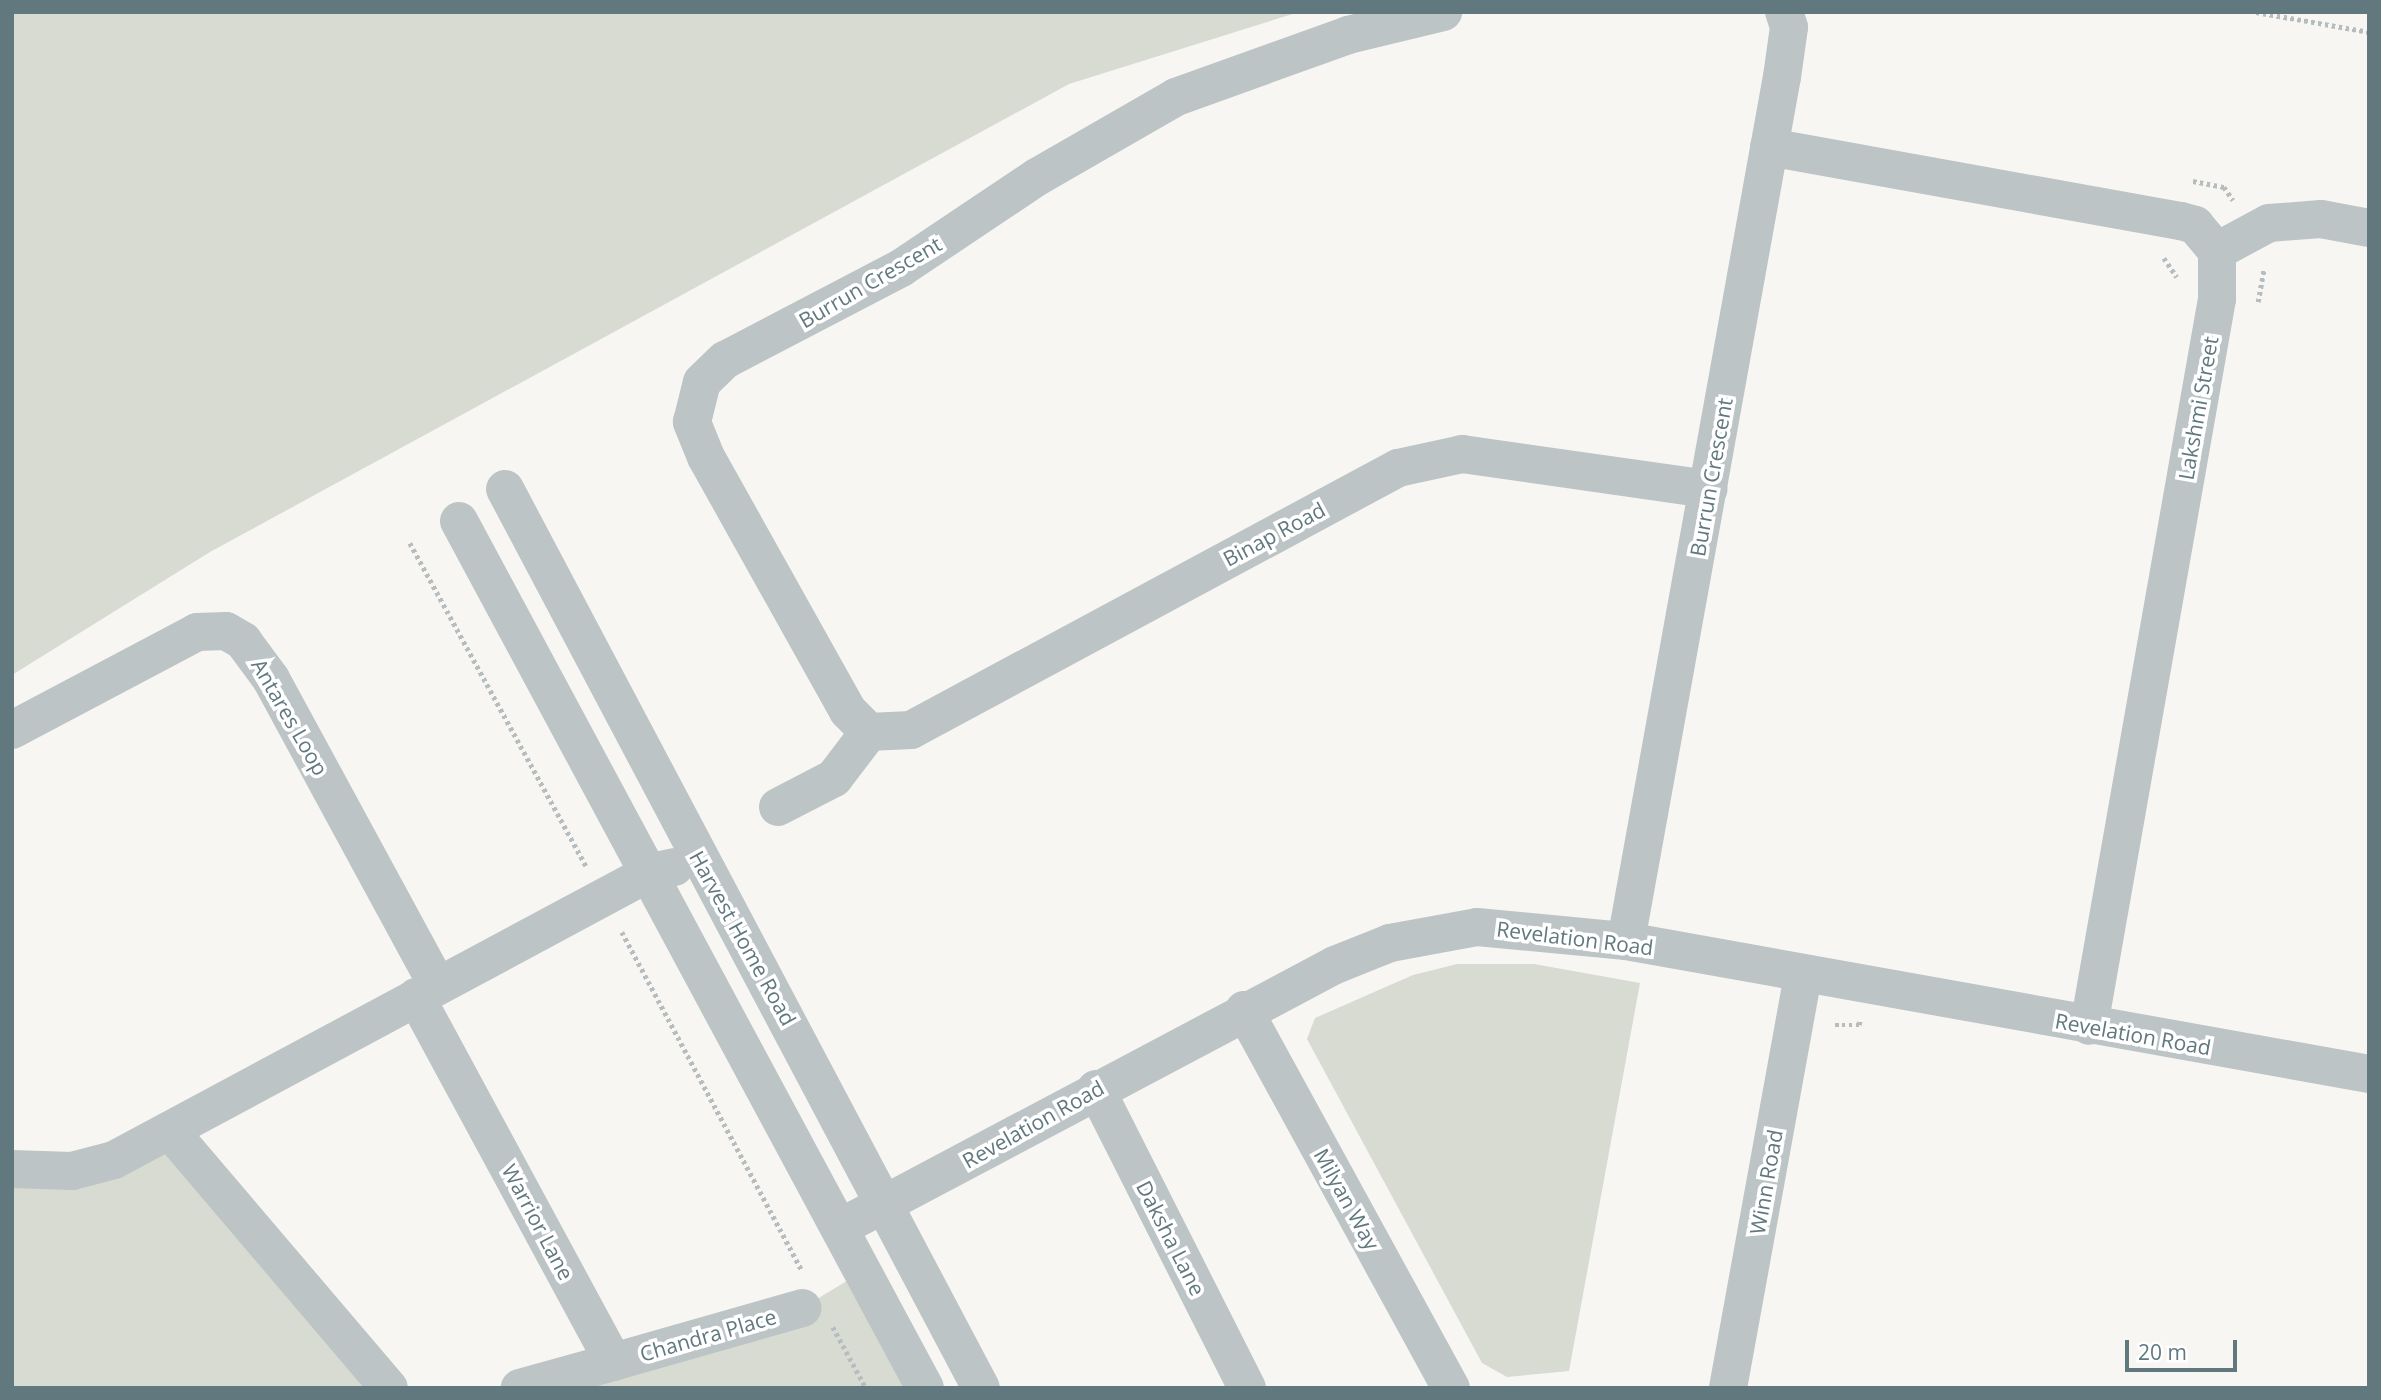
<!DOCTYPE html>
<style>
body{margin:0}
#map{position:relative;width:2381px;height:1400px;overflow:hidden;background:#f7f6f3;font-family:"Open Sans",sans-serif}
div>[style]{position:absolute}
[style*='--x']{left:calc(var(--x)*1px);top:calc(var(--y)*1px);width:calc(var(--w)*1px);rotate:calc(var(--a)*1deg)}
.green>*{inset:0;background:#d7dbd2}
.path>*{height:4.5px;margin-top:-2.25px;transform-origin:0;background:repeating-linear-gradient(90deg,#b7bcbe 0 3.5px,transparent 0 7px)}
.minor>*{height:38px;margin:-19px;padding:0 19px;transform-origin:19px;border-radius:19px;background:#bdc4c6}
span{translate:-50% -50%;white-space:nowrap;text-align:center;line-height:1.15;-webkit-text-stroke:7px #fff;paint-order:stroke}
.street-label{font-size:21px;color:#61787f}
.frame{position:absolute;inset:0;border:14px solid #61787f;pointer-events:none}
.scale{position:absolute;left:2125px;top:1340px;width:112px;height:32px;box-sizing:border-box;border:4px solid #61787f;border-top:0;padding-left:9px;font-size:21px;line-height:24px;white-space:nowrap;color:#61787f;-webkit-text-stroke:5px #fff;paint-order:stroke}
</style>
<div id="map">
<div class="green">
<i style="clip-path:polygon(12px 12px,1299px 12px,1069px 84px,210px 552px,12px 675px)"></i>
<i style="clip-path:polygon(1457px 964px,1534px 964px,1640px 983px,1569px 1371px,1507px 1377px,1482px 1363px,1307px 1039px,1315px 1018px,1413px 975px)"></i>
<i style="clip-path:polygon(171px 1132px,389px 1388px,12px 1388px,12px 1169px)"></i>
<i style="clip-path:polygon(865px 1270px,925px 1388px,519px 1388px,802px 1308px)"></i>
</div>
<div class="path">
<i style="--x:2256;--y:12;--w:115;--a:10"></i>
<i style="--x:2193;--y:181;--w:32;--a:11"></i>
<i style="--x:2224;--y:187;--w:16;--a:55"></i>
<i style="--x:2164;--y:258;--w:23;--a:56"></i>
<i style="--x:2258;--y:302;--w:34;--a:-80"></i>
<i style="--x:410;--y:543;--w:368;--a:61.4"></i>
<i style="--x:622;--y:932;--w:383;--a:62"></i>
<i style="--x:1835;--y:1025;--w:24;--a:0"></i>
<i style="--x:1859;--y:1025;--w:5;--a:-79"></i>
<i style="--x:833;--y:1327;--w:69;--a:61.6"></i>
</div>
<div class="minor">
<i style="--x:1769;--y:147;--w:419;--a:10.2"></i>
<i style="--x:2181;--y:221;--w:15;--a:16"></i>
<i style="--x:2195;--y:225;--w:34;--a:50"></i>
<i style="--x:2217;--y:251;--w:48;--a:90"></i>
<i style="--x:2217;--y:299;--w:738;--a:99.99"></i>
<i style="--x:2217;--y:251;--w:59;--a:-28.3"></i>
<i style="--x:2269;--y:223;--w:52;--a:-4.4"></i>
<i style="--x:2321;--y:219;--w:49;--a:10.6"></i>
<i style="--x:505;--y:489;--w:1017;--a:62.1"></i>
<i style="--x:459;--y:521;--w:984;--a:61.74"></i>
<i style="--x:12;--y:730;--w:209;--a:-27.9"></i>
<i style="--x:197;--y:632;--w:29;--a:-2"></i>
<i style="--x:226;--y:631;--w:20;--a:30"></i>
<i style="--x:243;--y:641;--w:47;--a:53.6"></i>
<i style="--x:271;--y:679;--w:348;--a:61.5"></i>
<i style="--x:869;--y:732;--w:30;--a:-135"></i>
<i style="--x:848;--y:711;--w:291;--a:-119.2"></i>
<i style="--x:706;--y:457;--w:38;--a:-112"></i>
<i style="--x:692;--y:422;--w:41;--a:-76"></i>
<i style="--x:702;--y:382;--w:32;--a:-44"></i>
<i style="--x:725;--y:360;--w:199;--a:-27.6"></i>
<i style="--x:901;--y:268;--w:164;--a:-33.8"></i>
<i style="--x:1037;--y:177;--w:160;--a:-29.9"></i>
<i style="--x:1176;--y:97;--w:183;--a:-19.8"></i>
<i style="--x:1348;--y:35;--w:98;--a:-13.6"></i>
<i style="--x:869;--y:732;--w:42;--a:-2.7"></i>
<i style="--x:911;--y:730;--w:553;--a:-28.28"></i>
<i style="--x:1398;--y:468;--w:66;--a:-12.3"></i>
<i style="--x:1462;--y:454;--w:249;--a:8.1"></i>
<i style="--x:778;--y:807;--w:63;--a:-27.4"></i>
<i style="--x:834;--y:778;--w:58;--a:-52.7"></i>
<i style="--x:1626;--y:941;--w:878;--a:-79.77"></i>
<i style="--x:1782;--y:77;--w:50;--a:-82"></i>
<i style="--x:1789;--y:27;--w:16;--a:-108"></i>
<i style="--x:416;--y:997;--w:415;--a:61.6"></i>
<i style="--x:613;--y:1362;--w:97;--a:164.4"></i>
<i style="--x:1244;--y:1010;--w:431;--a:61.3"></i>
<i style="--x:1096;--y:1089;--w:335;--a:63.2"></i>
<i style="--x:171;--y:1132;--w:336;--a:49.6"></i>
<i style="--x:12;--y:1169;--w:60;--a:1.9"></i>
<i style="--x:72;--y:1171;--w:43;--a:-14.7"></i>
<i style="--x:114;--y:1160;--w:609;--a:-28.21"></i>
<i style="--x:651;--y:872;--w:24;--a:-12"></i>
<i style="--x:841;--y:1227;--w:559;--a:-27.94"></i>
<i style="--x:1335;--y:965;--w:59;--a:-21.8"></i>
<i style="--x:1390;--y:943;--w:88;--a:-10.4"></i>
<i style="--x:1477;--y:927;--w:150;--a:5.4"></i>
<i style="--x:1626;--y:941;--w:755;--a:10.15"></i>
<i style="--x:613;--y:1362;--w:197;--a:-15.9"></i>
<i style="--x:1728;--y:1388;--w:419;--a:-79.7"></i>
</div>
<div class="street-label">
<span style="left:870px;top:282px;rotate:-30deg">Burrun Crescent</span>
<span style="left:2198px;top:408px;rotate:-80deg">Lakshmi Street</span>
<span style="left:1711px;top:477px;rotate:-80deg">Burrun Crescent</span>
<span style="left:1274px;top:534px;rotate:-28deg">Binap Road</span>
<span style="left:290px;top:717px;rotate:60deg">Antares Loop</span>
<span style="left:743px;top:938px;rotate:61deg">Harvest Home Road</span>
<span style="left:1575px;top:938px;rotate:7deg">Revelation Road</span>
<span style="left:2133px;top:1034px;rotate:10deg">Revelation Road</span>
<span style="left:1033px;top:1124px;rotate:-29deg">Revelation Road</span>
<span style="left:1766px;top:1182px;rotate:-80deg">Winn Road</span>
<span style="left:1347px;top:1199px;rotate:61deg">Milyan Way</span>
<span style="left:538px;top:1222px;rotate:62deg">Warrior Lane</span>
<span style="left:1171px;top:1238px;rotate:63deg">Daksha Lane</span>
<span style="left:708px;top:1335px;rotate:-16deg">Chandra Place</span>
</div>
<div class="frame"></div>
<div class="scale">20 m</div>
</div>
